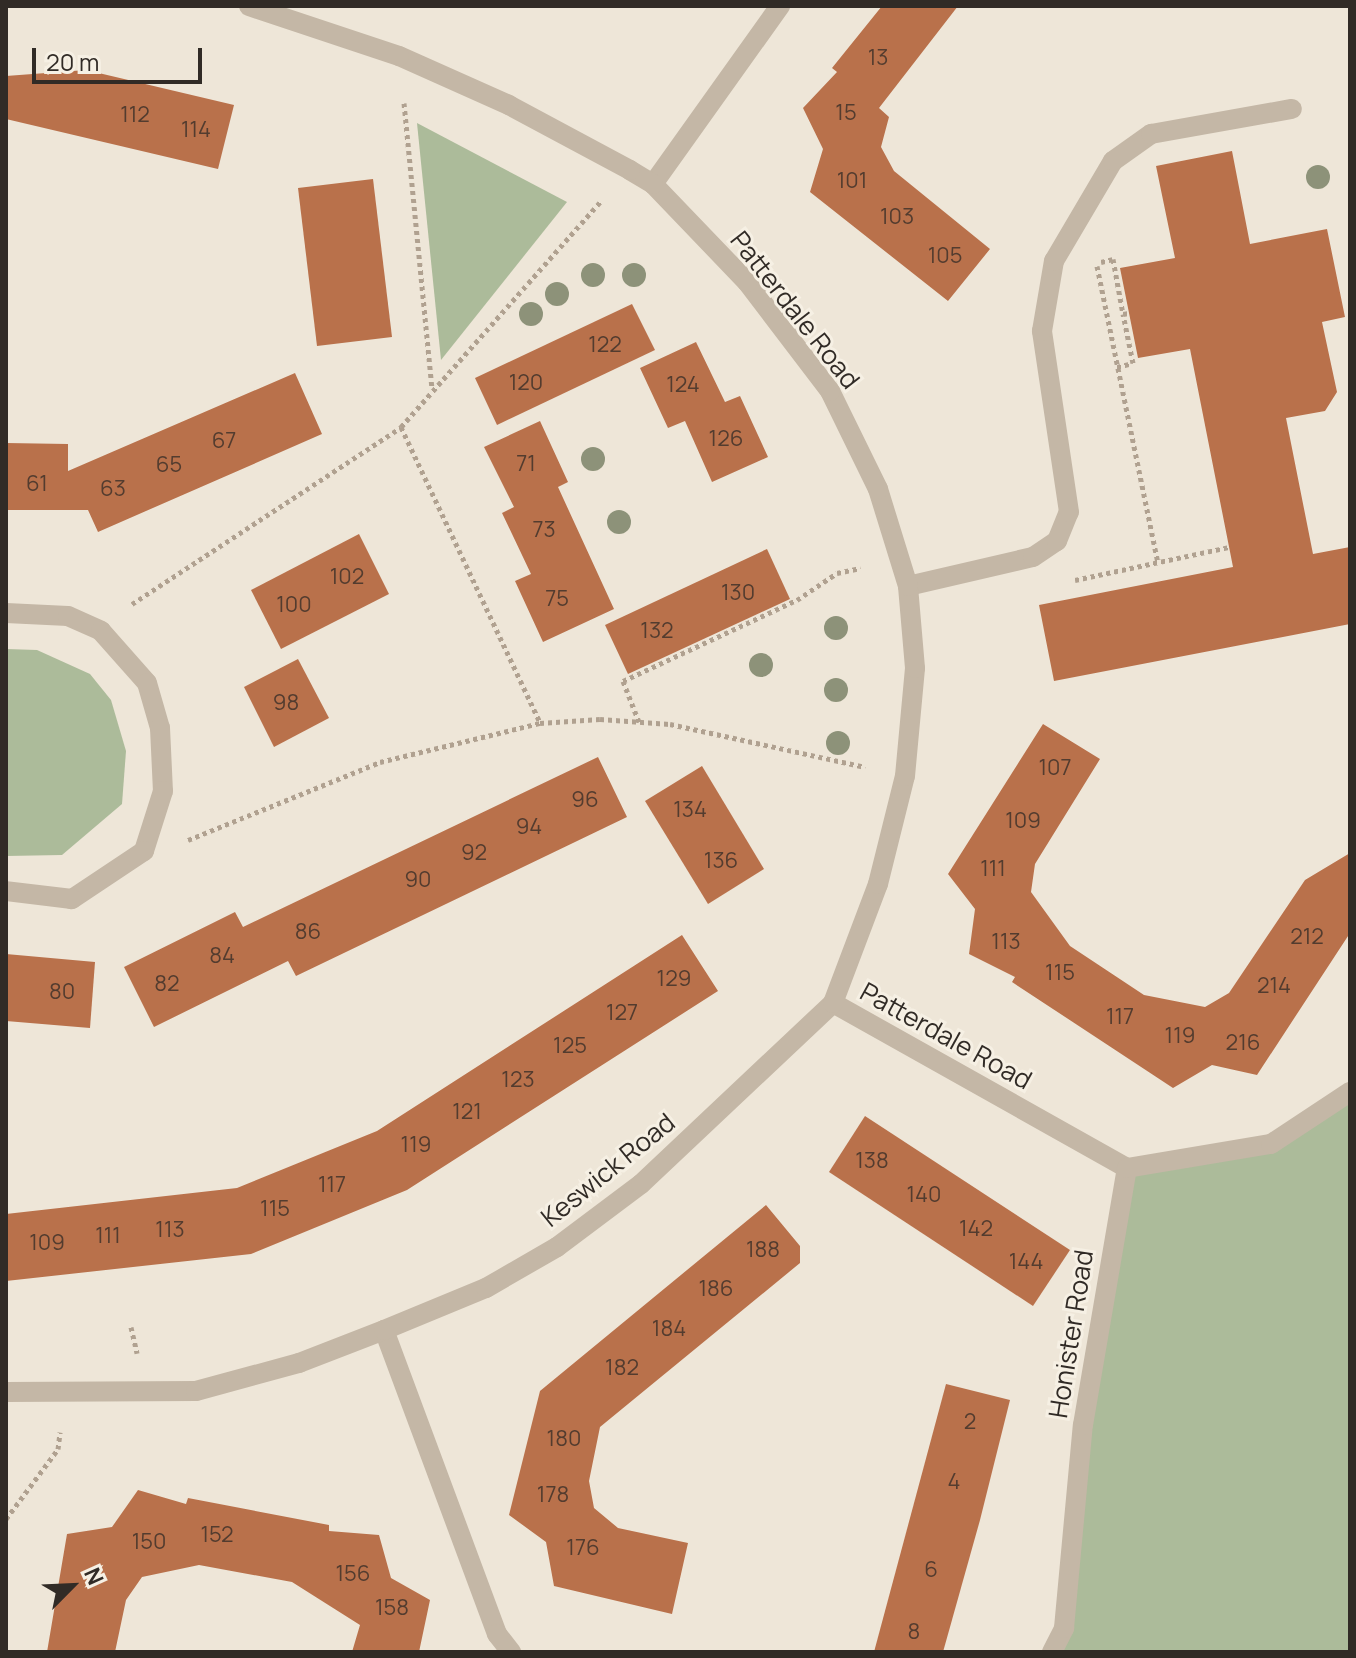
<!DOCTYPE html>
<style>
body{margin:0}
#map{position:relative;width:1356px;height:1658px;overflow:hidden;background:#eee6d8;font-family:Manrope,sans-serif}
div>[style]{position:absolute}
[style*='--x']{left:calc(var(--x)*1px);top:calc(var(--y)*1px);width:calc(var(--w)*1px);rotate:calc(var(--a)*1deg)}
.green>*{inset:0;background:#acbb9a}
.building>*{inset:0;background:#b9714b}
.path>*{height:5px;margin-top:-2.5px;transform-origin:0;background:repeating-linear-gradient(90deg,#b0a190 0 4px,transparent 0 8px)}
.service>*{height:20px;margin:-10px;padding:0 10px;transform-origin:10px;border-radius:10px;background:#c4b7a6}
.minor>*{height:20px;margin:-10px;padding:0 10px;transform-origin:10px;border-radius:10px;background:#c4b7a6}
.trees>*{width:24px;height:24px;margin:-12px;border-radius:50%;background:#8d9279}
span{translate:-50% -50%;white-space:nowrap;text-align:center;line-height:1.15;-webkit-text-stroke:6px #f6f0e4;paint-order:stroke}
.number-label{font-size:22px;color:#533c2f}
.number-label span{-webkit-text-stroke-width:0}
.street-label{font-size:26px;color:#312b26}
.frame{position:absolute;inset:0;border:8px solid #312b26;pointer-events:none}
.north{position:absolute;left:32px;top:1546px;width:80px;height:80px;-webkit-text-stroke:6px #f6f0e4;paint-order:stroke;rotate:66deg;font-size:22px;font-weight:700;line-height:32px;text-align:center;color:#312b26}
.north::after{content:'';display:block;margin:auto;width:28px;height:36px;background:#312b26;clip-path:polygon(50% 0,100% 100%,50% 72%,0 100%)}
.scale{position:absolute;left:32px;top:48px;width:170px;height:36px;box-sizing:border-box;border:4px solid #312b26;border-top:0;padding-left:10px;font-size:24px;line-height:28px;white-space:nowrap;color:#312b26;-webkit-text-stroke:6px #f6f0e4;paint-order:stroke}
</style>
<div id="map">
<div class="green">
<i style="clip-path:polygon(417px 123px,567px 202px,441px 360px)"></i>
<i style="clip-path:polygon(6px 649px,37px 650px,90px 674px,111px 700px,126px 751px,122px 804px,62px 855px,6px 856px)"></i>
<i style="clip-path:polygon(1350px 1092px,1350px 1652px,1052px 1652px,1127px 1168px,1271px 1144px)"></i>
</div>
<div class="building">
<i style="clip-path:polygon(882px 6px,958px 6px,879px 108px,889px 117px,881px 147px,894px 171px,990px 249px,948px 301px,810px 192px,823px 149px,803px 108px,837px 72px,832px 68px)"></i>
<i style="clip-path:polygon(86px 70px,234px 105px,218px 169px,6px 119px,6px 76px)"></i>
<i style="clip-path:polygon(1232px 151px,1250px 244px,1327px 229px,1345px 317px,1322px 322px,1337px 392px,1325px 411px,1286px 418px,1313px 554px,1350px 547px,1350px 624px,1054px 681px,1039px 605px,1233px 567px,1190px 349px,1138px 358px,1120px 268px,1175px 258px,1156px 166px)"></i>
<i style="clip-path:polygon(373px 179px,392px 337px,317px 346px,298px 188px)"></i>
<i style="clip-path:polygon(632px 304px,655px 350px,497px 425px,475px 378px)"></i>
<i style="clip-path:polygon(696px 342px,725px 402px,740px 396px,768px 457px,712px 482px,685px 421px,668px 428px,640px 368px)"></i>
<i style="clip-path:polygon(295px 373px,322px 434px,98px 532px,88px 510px,6px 510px,6px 443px,68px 444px,68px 471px)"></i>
<i style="clip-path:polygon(540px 421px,568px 482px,558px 487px,614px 609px,543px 642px,515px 581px,531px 574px,502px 513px,514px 507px,484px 447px)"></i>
<i style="clip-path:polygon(359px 534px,389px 594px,281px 649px,251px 590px)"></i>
<i style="clip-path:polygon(767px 549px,790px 599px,628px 674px,605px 625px)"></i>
<i style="clip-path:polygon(298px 659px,329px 718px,274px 747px,244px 687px)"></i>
<i style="clip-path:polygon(1043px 724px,1100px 759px,1035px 864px,1031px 892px,1070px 946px,1144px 995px,1205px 1007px,1229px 993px,1305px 880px,1350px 853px,1350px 933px,1257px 1075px,1212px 1065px,1173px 1088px,1012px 982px,1015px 977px,969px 954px,975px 909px,948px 874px)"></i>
<i style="clip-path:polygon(598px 757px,627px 817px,296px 976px,288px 961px,154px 1027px,124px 967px,235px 912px,243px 927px)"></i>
<i style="clip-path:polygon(702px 766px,764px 869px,708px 904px,645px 801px)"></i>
<i style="clip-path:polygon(682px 935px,718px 991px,407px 1190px,251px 1254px,6px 1281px,6px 1214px,237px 1188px,377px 1131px)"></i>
<i style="clip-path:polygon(6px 954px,95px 962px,90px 1028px,6px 1021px)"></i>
<i style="clip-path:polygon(865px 1116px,1070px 1250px,1033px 1306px,829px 1172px)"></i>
<i style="clip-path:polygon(766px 1205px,800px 1246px,800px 1263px,600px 1427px,589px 1481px,594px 1508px,618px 1528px,688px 1543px,672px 1614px,554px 1586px,546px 1542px,509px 1515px,540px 1391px)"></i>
<i style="clip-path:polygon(946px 1384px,1010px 1400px,980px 1520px,943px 1652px,874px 1652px)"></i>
<i style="clip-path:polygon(138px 1490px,186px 1504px,188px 1498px,329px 1525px,329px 1531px,379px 1535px,391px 1578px,430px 1600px,419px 1652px,352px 1652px,360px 1625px,292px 1582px,199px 1565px,142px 1577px,126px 1600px,115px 1652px,47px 1652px,67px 1534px,112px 1527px)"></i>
</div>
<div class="path">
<i style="--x:404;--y:103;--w:285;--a:84.4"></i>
<i style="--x:1101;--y:262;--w:12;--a:-14"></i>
<i style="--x:1113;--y:259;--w:56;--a:79.7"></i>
<i style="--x:1097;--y:266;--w:302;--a:78.4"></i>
<i style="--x:1117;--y:367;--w:16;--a:-14"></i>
<i style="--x:1133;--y:363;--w:50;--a:-101.5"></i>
<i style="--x:1123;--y:314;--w:6;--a:-9"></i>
<i style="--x:401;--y:427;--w:327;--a:64.8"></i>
<i style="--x:1075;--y:580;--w:157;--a:-12.1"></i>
<i style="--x:132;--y:604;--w:322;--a:-33.3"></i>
<i style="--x:401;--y:427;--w:303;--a:-48.5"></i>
<i style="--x:639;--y:722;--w:44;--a:-111.3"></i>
<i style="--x:623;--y:681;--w:192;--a:-25"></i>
<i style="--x:797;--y:600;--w:48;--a:-34"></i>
<i style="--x:837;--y:573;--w:24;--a:-12"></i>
<i style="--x:188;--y:840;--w:207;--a:-22.1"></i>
<i style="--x:380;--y:762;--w:165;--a:-13.7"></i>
<i style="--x:540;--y:723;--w:60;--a:-3.8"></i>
<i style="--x:600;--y:719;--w:70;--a:4.1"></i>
<i style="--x:670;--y:724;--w:200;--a:12.4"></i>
<i style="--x:131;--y:1327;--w:27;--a:77"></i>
<i style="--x:6;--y:1519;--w:87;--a:-53.4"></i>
<i style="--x:58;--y:1449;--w:17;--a:-83"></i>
</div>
<div class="service">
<i style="--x:908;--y:586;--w:128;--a:-13.1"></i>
<i style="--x:1033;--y:557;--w:29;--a:-34"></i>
<i style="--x:1057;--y:541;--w:31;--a:-68"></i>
<i style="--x:1069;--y:512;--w:183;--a:-98.5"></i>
<i style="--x:1042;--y:331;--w:71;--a:-80.3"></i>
<i style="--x:1054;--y:261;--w:116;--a:-59.5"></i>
<i style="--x:1113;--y:161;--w:47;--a:-35.4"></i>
<i style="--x:1151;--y:134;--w:143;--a:-10.1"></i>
</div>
<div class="minor">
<i style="--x:653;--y:184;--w:219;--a:-54.5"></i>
<i style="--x:6;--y:613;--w:62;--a:2.8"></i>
<i style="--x:68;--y:616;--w:36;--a:24"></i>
<i style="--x:101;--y:631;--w:69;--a:48.5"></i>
<i style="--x:147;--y:683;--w:47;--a:73.9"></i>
<i style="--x:160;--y:728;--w:63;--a:87.3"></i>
<i style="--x:163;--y:791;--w:63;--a:107.6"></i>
<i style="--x:144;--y:851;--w:87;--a:146.3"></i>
<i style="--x:72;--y:899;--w:66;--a:-173.1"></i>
<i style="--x:833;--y:1003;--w:337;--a:29.3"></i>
<i style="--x:384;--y:1330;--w:324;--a:69.6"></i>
<i style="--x:497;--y:1634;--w:23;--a:52"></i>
<i style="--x:6;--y:1392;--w:190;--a:-0.3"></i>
<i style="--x:196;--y:1391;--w:107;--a:-15.2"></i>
<i style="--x:299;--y:1363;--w:91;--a:-21.2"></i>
<i style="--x:384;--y:1330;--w:110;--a:-22.4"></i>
<i style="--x:486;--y:1288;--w:82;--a:-30"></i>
<i style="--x:557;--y:1247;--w:105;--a:-36.9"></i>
<i style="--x:641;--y:1184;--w:264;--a:-43.3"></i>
<i style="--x:833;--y:1003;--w:127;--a:-69.3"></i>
<i style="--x:878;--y:884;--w:111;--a:-76"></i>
<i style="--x:905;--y:776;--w:108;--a:-84.7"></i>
<i style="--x:915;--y:668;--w:82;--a:-94.9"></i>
<i style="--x:908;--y:586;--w:102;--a:-107.2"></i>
<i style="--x:878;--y:489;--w:109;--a:-116.1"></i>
<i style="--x:830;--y:391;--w:137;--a:-127.3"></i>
<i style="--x:747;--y:282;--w:136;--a:-133.8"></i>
<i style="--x:653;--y:184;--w:27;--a:-149"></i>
<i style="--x:630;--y:170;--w:137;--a:-151.8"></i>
<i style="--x:509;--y:105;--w:120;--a:-156"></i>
<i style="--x:399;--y:56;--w:158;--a:-161.6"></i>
<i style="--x:1052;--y:1652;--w:27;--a:-63"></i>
<i style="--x:1064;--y:1628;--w:204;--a:-84.7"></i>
<i style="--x:1083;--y:1425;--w:261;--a:-80.3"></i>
<i style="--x:1127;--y:1168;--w:146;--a:-9.5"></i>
<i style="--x:1271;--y:1144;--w:95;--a:-33.4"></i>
</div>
<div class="trees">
<i style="left:1318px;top:177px"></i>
<i style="left:593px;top:275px"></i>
<i style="left:634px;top:275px"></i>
<i style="left:557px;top:294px"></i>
<i style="left:531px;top:314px"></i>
<i style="left:593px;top:459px"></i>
<i style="left:619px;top:522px"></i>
<i style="left:836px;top:628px"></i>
<i style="left:761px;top:665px"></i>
<i style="left:836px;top:690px"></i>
<i style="left:838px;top:743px"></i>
</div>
<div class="number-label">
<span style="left:878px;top:58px">13</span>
<span style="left:846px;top:113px">15</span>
<span style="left:135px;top:115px">112</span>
<span style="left:196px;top:130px">114</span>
<span style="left:852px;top:181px">101</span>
<span style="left:897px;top:217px">103</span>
<span style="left:945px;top:256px">105</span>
<span style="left:605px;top:345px">122</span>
<span style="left:526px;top:383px">120</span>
<span style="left:683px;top:385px">124</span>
<span style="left:726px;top:439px">126</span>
<span style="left:224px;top:441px">67</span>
<span style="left:526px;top:464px">71</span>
<span style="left:169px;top:465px">65</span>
<span style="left:37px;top:484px">61</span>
<span style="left:113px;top:489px">63</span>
<span style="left:544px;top:530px">73</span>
<span style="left:347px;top:577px">102</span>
<span style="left:738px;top:593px">130</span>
<span style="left:557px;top:599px">75</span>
<span style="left:294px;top:605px">100</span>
<span style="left:657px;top:631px">132</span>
<span style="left:286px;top:703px">98</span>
<span style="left:1055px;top:768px">107</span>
<span style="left:585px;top:800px">96</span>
<span style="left:690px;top:810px">134</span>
<span style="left:1023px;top:821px">109</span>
<span style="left:529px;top:827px">94</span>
<span style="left:474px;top:853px">92</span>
<span style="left:721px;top:861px">136</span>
<span style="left:993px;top:869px">111</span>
<span style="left:418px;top:880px">90</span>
<span style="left:308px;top:932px">86</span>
<span style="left:1307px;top:937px">212</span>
<span style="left:1006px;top:942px">113</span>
<span style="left:222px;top:956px">84</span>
<span style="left:1060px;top:973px">115</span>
<span style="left:674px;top:979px">129</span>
<span style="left:167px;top:984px">82</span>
<span style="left:1274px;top:986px">214</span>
<span style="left:62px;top:992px">80</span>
<span style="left:622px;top:1013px">127</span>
<span style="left:1120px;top:1017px">117</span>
<span style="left:1180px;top:1036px">119</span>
<span style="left:1243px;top:1043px">216</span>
<span style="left:570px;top:1046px">125</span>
<span style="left:518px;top:1080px">123</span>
<span style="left:467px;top:1112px">121</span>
<span style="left:416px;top:1145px">119</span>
<span style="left:872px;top:1161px">138</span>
<span style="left:332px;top:1185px">117</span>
<span style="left:924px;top:1195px">140</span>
<span style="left:275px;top:1209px">115</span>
<span style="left:976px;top:1229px">142</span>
<span style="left:170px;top:1230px">113</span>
<span style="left:108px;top:1236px">111</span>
<span style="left:47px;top:1243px">109</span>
<span style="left:763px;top:1250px">188</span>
<span style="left:1026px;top:1262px">144</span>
<span style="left:716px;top:1289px">186</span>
<span style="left:669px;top:1329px">184</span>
<span style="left:622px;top:1368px">182</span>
<span style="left:970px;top:1422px">2</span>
<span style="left:564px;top:1439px">180</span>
<span style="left:954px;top:1482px">4</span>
<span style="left:553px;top:1495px">178</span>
<span style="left:217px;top:1535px">152</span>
<span style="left:149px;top:1542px">150</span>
<span style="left:583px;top:1548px">176</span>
<span style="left:931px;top:1570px">6</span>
<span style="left:353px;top:1574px">156</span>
<span style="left:392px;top:1608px">158</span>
<span style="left:914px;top:1632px">8</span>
</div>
<div class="street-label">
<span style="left:795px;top:310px;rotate:52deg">Patterdale Road</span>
<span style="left:946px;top:1036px;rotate:29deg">Patterdale Road</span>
<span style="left:608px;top:1170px;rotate:-39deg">Keswick Road</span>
<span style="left:1071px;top:1334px;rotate:-81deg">Honister Road</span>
</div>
<div class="frame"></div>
<div class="north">N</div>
<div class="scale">20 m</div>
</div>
